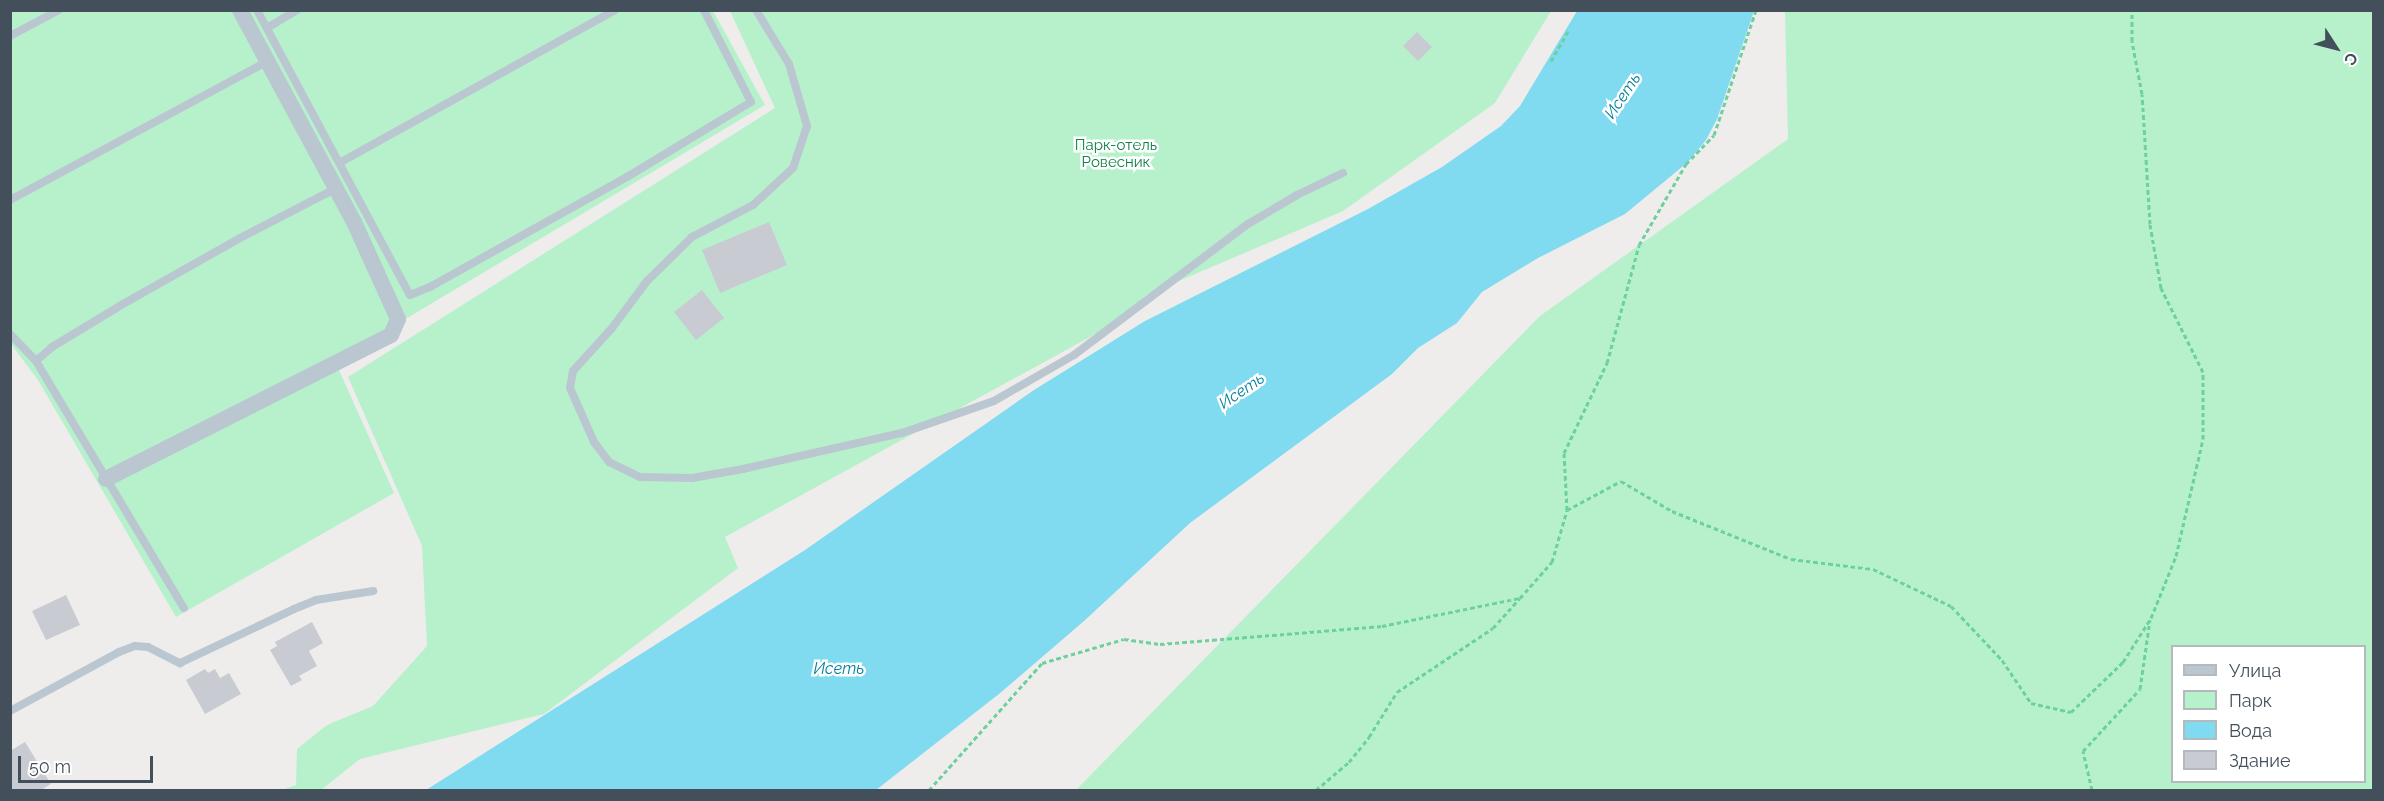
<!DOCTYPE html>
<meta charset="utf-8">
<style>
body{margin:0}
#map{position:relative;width:2384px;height:801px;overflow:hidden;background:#efecec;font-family:Raleway,sans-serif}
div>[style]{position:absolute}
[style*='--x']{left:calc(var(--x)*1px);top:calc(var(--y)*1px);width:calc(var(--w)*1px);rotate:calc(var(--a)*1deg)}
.green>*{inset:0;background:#b6f1cc}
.water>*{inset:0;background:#80dbf1}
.building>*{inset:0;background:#c8cbd2}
.path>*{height:3px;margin-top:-1.5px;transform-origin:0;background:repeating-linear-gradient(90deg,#6cd19e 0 4.5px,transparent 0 7.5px)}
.service>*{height:8px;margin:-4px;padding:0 4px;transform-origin:4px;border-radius:4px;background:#bbc7d0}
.minor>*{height:16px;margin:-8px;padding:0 8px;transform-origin:8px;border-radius:8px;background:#bbc7d0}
span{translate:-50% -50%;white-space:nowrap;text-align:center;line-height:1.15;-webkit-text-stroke:5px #fff;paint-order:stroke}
.park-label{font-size:15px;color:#108047}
.water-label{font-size:16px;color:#04809e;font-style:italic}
.frame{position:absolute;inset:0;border:12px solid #43505b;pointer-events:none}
.legend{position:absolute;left:2171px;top:645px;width:195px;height:138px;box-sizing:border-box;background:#fff;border:2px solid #b4b9bd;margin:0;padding:8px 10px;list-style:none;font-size:18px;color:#43505b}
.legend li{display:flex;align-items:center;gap:12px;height:30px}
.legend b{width:30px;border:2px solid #b4b9bd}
.north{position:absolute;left:2306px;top:18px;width:60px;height:60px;-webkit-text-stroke:4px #fff;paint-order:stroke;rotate:126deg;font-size:16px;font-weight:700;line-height:24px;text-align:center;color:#43505b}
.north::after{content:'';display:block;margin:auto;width:21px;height:27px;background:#43505b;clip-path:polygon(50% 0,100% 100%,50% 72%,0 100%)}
.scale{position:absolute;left:18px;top:756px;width:135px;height:27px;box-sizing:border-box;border:3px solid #43505b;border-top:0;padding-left:8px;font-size:18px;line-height:21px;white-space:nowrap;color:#43505b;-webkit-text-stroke:4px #fff;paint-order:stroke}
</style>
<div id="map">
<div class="green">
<i style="clip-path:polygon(11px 11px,713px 11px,765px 105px,335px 361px,394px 493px,176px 617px,38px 380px,11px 344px)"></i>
<i style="clip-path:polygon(730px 11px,1551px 11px,1495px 103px,1343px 211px,1146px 295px,1119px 321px,725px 537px,738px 568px,544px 714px,360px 759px,321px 790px,282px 790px,296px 785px,297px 749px,327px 725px,373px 706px,427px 646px,422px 546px,348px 377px,775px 108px)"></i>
<i style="clip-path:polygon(evenodd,1785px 11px,2373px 11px,2373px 790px,1076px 790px,1540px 316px,1788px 139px,1785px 11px,2172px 646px,2364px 646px,2364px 782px,2172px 782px,2172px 646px)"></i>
</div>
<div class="water">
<i style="clip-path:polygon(1577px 11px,1754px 11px,1717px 119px,1706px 140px,1688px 162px,1625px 214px,1538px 258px,1482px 292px,1457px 323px,1418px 348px,1392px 374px,1190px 523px,1084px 621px,999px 694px,876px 790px,426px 790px,805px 550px,1034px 390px,1145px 321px,1368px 209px,1442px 167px,1501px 126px,1520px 106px)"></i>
</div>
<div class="building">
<i style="clip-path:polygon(1417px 32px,1432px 47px,1418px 61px,1403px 46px)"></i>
<i style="clip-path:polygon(769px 222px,787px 265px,720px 293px,702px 250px)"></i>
<i style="clip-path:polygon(702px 290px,724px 318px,696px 340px,674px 312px)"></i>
<i style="clip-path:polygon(66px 595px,80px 625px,46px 640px,32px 611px)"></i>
<i style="clip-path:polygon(312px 622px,323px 643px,309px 651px,317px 666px,299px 676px,302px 680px,291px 686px,270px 650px,277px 646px,275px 642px)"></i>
<i style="clip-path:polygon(205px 669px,208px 673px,215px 669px,220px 678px,229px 673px,241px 694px,205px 714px,186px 680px)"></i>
<i style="clip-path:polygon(25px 742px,51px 784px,41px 790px,10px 790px,10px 751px)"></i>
</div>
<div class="path">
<i style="--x:1551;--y:61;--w:34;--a:-60"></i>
<i style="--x:1567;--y:510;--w:57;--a:-93"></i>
<i style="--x:1564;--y:453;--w:100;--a:-64.5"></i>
<i style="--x:1607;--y:363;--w:122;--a:-74.8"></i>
<i style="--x:1639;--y:245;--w:94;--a:-59.9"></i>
<i style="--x:1686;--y:164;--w:40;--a:-46"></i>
<i style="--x:1714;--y:135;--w:132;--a:-71.4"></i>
<i style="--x:929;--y:790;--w:170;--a:-48.3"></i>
<i style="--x:1042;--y:663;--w:85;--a:-16.3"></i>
<i style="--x:1124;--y:639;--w:36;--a:8"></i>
<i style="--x:1160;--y:644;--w:223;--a:-4.6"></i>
<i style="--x:1382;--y:626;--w:141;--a:-11.5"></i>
<i style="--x:1316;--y:790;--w:43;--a:-40.3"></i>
<i style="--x:1349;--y:762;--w:32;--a:-51"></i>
<i style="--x:1369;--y:737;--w:53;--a:-58.1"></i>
<i style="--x:1397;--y:692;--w:115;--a:-33.7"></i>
<i style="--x:1493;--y:628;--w:40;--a:-48"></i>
<i style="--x:1520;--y:598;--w:48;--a:-48.4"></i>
<i style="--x:1552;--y:562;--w:54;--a:-73.9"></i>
<i style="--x:1567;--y:510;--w:61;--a:-28.2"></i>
<i style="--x:1621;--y:481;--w:59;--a:30.5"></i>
<i style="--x:1672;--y:511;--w:128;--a:22"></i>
<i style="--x:1791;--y:559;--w:83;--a:7"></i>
<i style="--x:1873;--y:569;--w:86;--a:25.4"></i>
<i style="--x:1951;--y:606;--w:74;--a:46.6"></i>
<i style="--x:2002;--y:660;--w:52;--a:56"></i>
<i style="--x:2031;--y:703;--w:41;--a:12.7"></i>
<i style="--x:2071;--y:712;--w:72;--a:-43.9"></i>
<i style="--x:2123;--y:662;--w:52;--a:-57.5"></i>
<i style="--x:2151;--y:618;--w:67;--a:-68"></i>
<i style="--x:2176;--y:556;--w:120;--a:-77"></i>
<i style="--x:2203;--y:439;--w:67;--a:-90"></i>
<i style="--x:2203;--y:372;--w:94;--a:-116.6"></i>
<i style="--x:2161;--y:288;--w:65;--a:-99.8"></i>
<i style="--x:2150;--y:224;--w:130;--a:-93.5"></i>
<i style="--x:2142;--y:94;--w:54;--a:-100.7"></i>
<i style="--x:2132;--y:41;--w:31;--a:-90"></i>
<i style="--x:2092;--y:790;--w:40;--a:-103"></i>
<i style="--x:2083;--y:751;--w:84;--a:-47.4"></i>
<i style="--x:2140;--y:689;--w:70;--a:-81.8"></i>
</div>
<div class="service">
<i style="--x:257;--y:10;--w:323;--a:61.8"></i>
<i style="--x:410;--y:295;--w:22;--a:-22"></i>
<i style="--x:430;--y:287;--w:226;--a:-29.2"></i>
<i style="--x:627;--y:177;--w:145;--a:-31.2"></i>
<i style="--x:751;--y:102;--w:103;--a:-117.1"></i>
<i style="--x:756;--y:10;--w:63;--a:58.6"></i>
<i style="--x:789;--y:64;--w:65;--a:73.8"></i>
<i style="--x:807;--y:126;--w:44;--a:108.4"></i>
<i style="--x:793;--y:168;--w:54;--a:137.2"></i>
<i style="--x:753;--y:205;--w:69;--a:152.3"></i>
<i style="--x:692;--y:237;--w:63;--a:135.6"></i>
<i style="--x:647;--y:281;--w:59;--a:126.7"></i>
<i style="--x:612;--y:328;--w:58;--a:132.2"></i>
<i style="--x:573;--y:371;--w:17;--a:100"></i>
<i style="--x:570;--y:388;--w:59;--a:66"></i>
<i style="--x:594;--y:442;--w:25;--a:53"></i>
<i style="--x:609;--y:462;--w:34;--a:26"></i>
<i style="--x:640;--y:477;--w:52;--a:1.1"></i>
<i style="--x:692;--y:478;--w:52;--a:-10"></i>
<i style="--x:743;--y:469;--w:163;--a:-12.8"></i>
<i style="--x:902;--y:433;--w:97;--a:-19.2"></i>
<i style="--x:994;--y:401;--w:92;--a:-29.9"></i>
<i style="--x:1074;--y:355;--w:218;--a:-37"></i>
<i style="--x:1248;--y:224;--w:57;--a:-30.6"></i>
<i style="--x:1297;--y:195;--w:51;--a:-25.6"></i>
<i style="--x:267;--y:28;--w:35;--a:-31"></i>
<i style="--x:10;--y:36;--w:55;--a:-28"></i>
<i style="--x:341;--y:162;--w:313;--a:-29"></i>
<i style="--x:10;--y:200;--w:291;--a:-28.3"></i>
<i style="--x:10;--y:334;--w:37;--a:46"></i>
<i style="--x:36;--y:361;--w:288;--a:59.1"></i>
<i style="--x:36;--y:361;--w:21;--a:-41"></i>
<i style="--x:52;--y:347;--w:83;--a:-31.2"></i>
<i style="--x:123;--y:304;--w:134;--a:-29.4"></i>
<i style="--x:240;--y:238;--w:107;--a:-27.3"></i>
<i style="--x:10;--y:711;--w:124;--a:-28.4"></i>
<i style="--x:119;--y:652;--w:17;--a:-21"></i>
<i style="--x:135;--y:646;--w:13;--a:4"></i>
<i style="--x:148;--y:647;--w:36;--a:27"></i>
<i style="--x:180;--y:663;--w:126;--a:-25.3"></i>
<i style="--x:294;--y:609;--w:24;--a:-22"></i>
<i style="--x:316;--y:600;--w:58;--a:-9"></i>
</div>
<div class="minor">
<i style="--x:106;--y:479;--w:319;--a:-26.8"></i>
<i style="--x:391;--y:335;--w:17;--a:-66"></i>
<i style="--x:398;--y:319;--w:107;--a:-114.4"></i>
<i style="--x:354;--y:222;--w:241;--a:-118.3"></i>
</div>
<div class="park-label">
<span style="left:1116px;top:154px">Парк-отель<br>Ровесник</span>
</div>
<div class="water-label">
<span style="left:1623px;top:96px;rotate:-56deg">Исеть</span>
<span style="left:1242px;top:391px;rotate:-34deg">Исеть</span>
<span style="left:839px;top:669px">Исеть</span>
</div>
<div class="frame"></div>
<ul class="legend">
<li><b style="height:8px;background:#bbc7d0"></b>Улица</li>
<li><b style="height:16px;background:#b6f1cc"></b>Парк</li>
<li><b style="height:16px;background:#80dbf1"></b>Вода</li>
<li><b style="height:16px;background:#c8cbd2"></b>Здание</li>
</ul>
<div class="north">С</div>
<div class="scale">50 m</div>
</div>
